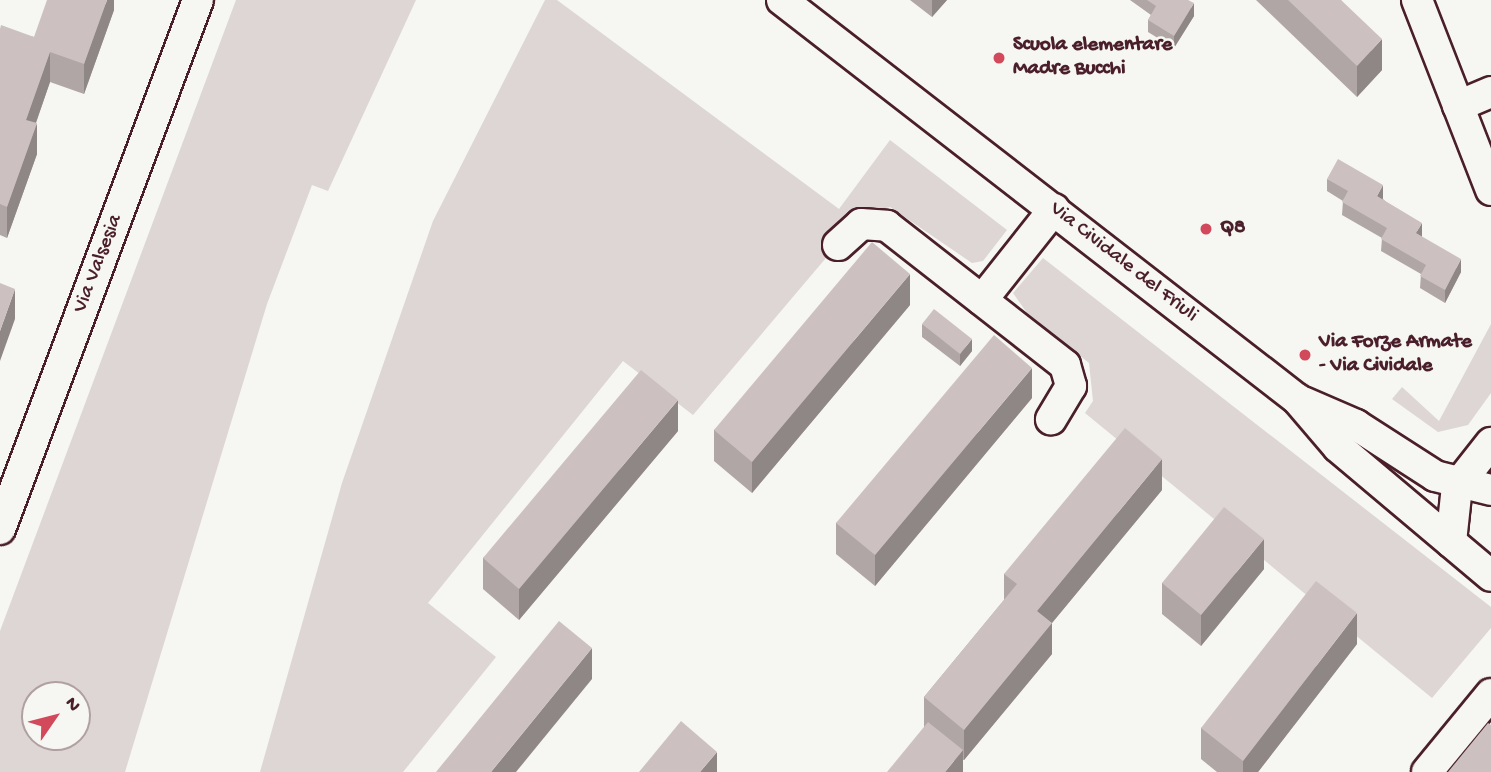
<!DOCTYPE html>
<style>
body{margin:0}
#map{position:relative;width:1491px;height:772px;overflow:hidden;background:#f6f6f2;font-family:"Gochi Hand",sans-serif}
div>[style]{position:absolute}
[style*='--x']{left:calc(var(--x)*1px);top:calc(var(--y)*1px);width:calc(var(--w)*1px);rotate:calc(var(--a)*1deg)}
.green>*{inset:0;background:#ddd6d5}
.roads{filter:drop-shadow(2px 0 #4a1f2b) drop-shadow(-2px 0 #4a1f2b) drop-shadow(0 2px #4a1f2b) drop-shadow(0 -2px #4a1f2b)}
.minor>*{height:30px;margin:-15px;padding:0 15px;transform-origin:15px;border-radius:15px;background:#f6f6f2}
.wall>*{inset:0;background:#afa6a5}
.shaded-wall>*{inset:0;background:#8f8786}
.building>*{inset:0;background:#ccc1c0}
.dots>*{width:19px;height:19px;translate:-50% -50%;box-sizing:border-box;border:4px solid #f6f6f2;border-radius:50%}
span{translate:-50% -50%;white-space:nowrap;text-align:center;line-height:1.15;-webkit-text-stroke:5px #f6f6f2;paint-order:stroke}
.poi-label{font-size:21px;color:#4a1f2b;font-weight:700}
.left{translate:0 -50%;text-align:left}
.street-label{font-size:21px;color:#4a1f2b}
.north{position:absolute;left:21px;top:681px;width:70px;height:70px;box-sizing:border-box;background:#f6f6f2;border:2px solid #b1a0a2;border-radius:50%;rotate:55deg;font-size:19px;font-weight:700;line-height:28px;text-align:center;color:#4a1f2b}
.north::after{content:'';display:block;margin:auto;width:24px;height:32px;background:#d1495b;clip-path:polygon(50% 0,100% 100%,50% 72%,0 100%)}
</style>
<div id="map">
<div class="green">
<i style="clip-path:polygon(evenodd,236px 0,416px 0,328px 191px,312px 185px,267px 304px,125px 772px,0 772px,0 631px,236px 0,35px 695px,77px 695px,77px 737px,35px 737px,35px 695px)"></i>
<i style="clip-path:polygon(545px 0,557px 0,839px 209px,890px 140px,1007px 230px,983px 261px,972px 263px,890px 207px,864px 213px,693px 415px,623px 361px,428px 603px,496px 657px,403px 772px,260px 772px,342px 483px,433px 221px)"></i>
<i style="clip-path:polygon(1043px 258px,1491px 607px,1491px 628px,1432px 698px,1085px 413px,1093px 401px,1089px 363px,1027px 313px,1013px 293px)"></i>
<i style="clip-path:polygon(1491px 324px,1491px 393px,1468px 425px,1438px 432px,1392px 399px,1402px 387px,1439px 421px)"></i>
</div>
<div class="roads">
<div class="minor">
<i style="--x:782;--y:0;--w:651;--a:37.77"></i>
<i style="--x:1297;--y:399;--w:63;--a:49.5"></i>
<i style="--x:1338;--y:447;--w:200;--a:40.1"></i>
<i style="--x:1417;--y:0;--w:204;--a:68.7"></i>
<i style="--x:1458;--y:106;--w:36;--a:-23"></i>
<i style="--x:838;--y:245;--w:31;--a:-42"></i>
<i style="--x:861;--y:224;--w:26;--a:4"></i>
<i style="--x:887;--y:226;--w:226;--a:38"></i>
<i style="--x:1065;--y:365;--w:22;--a:74"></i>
<i style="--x:1071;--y:386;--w:39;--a:121"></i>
<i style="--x:982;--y:300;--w:116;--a:-51.6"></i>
<i style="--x:1303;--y:402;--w:58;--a:23.5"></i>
<i style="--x:1356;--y:425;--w:94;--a:32.8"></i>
<i style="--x:1435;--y:476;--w:58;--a:14"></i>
<i style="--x:0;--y:529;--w:565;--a:-69.48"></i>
<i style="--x:1451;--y:542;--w:56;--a:-83.9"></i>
<i style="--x:1457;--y:486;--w:55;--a:-51.7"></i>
<i style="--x:1427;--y:772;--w:101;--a:-50.6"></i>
</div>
</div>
<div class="wall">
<i style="clip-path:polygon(114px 0,114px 10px,84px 94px,50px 82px,36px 123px,37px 154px,7px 238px,0 235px,0 29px,34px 37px)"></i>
<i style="clip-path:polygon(910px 0,947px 0,932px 17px)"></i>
<i style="clip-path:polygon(1130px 0,1188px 0,1194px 16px,1174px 48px,1148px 32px,1148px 20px,1151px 15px)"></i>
<i style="clip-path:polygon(1256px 0,1341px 0,1382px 70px,1357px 97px)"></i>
<i style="clip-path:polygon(1327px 179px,1383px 198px,1383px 199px,1422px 236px,1422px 237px,1461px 272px,1445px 303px,1420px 288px,1421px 274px,1381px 251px,1382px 238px,1342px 215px,1343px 201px,1327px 191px)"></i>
<i style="clip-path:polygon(910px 305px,752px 493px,714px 461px,714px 430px)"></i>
<i style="clip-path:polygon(922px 324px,972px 351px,960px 366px,922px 337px)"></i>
<i style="clip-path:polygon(1032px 398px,875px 586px,836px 554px,836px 523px)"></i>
<i style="clip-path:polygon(678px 431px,519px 620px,483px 589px,483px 558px)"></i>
<i style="clip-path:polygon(1162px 490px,1052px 623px,1052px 654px,964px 760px,963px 760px,963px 772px,924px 727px,924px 697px,1004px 600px,1004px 574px)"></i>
<i style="clip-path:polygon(1264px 569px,1201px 646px,1162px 614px,1162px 583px)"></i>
<i style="clip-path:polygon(1357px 644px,1258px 772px,1217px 772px,1201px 759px,1201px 728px)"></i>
</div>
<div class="shaded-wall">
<i style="clip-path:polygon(107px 0,114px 0,114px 10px,84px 94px,84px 64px)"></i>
<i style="clip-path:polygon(932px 0,947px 0,932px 17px)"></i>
<i style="clip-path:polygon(1194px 3px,1194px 16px,1174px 48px,1174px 36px)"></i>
<i style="clip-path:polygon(1382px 39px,1382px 70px,1357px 97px,1357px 66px)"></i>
<i style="clip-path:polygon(50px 52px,50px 82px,26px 151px,26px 120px)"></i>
<i style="clip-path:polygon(37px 123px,37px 154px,7px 238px,7px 207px)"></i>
<i style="clip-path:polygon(1383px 185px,1383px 198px,1377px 209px,1377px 196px)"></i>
<i style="clip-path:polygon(1422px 223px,1422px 236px,1416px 246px,1416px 233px)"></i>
<i style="clip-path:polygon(1461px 259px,1461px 272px,1445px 303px,1445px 290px)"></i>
<i style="clip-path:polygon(910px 274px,910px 305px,752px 493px,752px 462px)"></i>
<i style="clip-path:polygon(15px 289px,15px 319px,0 361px,0 331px)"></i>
<i style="clip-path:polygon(972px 339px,972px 351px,960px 366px,960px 354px)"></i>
<i style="clip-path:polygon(1032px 368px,1032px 398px,875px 586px,875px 555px)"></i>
<i style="clip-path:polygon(678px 400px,678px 431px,519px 620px,519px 589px)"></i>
<i style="clip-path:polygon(1162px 459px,1162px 490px,1037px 641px,1037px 611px)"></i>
<i style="clip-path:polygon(1264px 539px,1264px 569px,1201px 646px,1201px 615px)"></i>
<i style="clip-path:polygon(1357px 613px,1357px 644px,1258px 772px,1243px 772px,1243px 761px)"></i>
<i style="clip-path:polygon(1052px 623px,1052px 654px,964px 760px,964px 730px)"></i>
<i style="clip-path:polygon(592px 648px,592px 679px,516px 772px,491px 772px)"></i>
<i style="clip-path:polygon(963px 750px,963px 772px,945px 772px)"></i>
<i style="clip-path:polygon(717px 752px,717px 772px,700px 772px)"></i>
</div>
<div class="building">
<i style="clip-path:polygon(47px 0,107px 0,84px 64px,50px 52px,26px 120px,37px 123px,7px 207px,0 204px,0 29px,1px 25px,34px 37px)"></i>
<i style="clip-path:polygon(1147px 0,1188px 0,1194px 3px,1174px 36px,1148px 20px,1156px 6px)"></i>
<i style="clip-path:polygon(1288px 0,1341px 0,1382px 39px,1357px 66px)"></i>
<i style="clip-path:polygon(1338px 159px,1383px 185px,1377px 196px,1422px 223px,1416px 233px,1461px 259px,1445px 290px,1420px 276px,1426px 265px,1381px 239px,1387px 228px,1342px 202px,1348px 191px,1327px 179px)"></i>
<i style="clip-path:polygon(872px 242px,910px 274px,752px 462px,714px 430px)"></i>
<i style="clip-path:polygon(0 283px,15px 289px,0 331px)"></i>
<i style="clip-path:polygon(934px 309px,972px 339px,960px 354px,922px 324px)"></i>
<i style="clip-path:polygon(994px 335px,1032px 368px,875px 555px,836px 523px)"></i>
<i style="clip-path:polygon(641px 370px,678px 400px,519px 589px,483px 558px)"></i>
<i style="clip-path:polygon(1125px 428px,1162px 459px,1037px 611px,1052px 623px,964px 730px,924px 697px,1017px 584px,1004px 574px)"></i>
<i style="clip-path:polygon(1224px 507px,1264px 539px,1201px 615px,1162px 583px)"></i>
<i style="clip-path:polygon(1316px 581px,1357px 613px,1243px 761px,1201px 728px)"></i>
<i style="clip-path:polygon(559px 621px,592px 648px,491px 772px,436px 772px)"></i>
<i style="clip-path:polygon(681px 721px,717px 752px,700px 772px,639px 772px)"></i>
<i style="clip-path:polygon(928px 722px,963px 750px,945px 772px,887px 772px)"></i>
<i style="clip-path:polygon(1488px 723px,1491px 725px,1491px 772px,1448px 772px)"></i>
</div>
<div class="dots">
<i style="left:999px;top:58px;background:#d1495b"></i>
<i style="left:1206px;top:229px;background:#d1495b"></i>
<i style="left:1305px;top:355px;background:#d1495b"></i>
</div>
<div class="poi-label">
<span class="left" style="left:1013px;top:58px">Scuola elementare<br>Madre Bucchi</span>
<span class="left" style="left:1220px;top:229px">Q8</span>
<span class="left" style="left:1319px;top:355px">Via Forze Armate<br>- Via Cividale</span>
</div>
<div class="street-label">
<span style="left:1123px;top:263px;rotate:38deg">Via Cividale del Friuli</span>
<span style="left:99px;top:264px;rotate:-69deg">Via Valsesia</span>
</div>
<div class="north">N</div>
</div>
